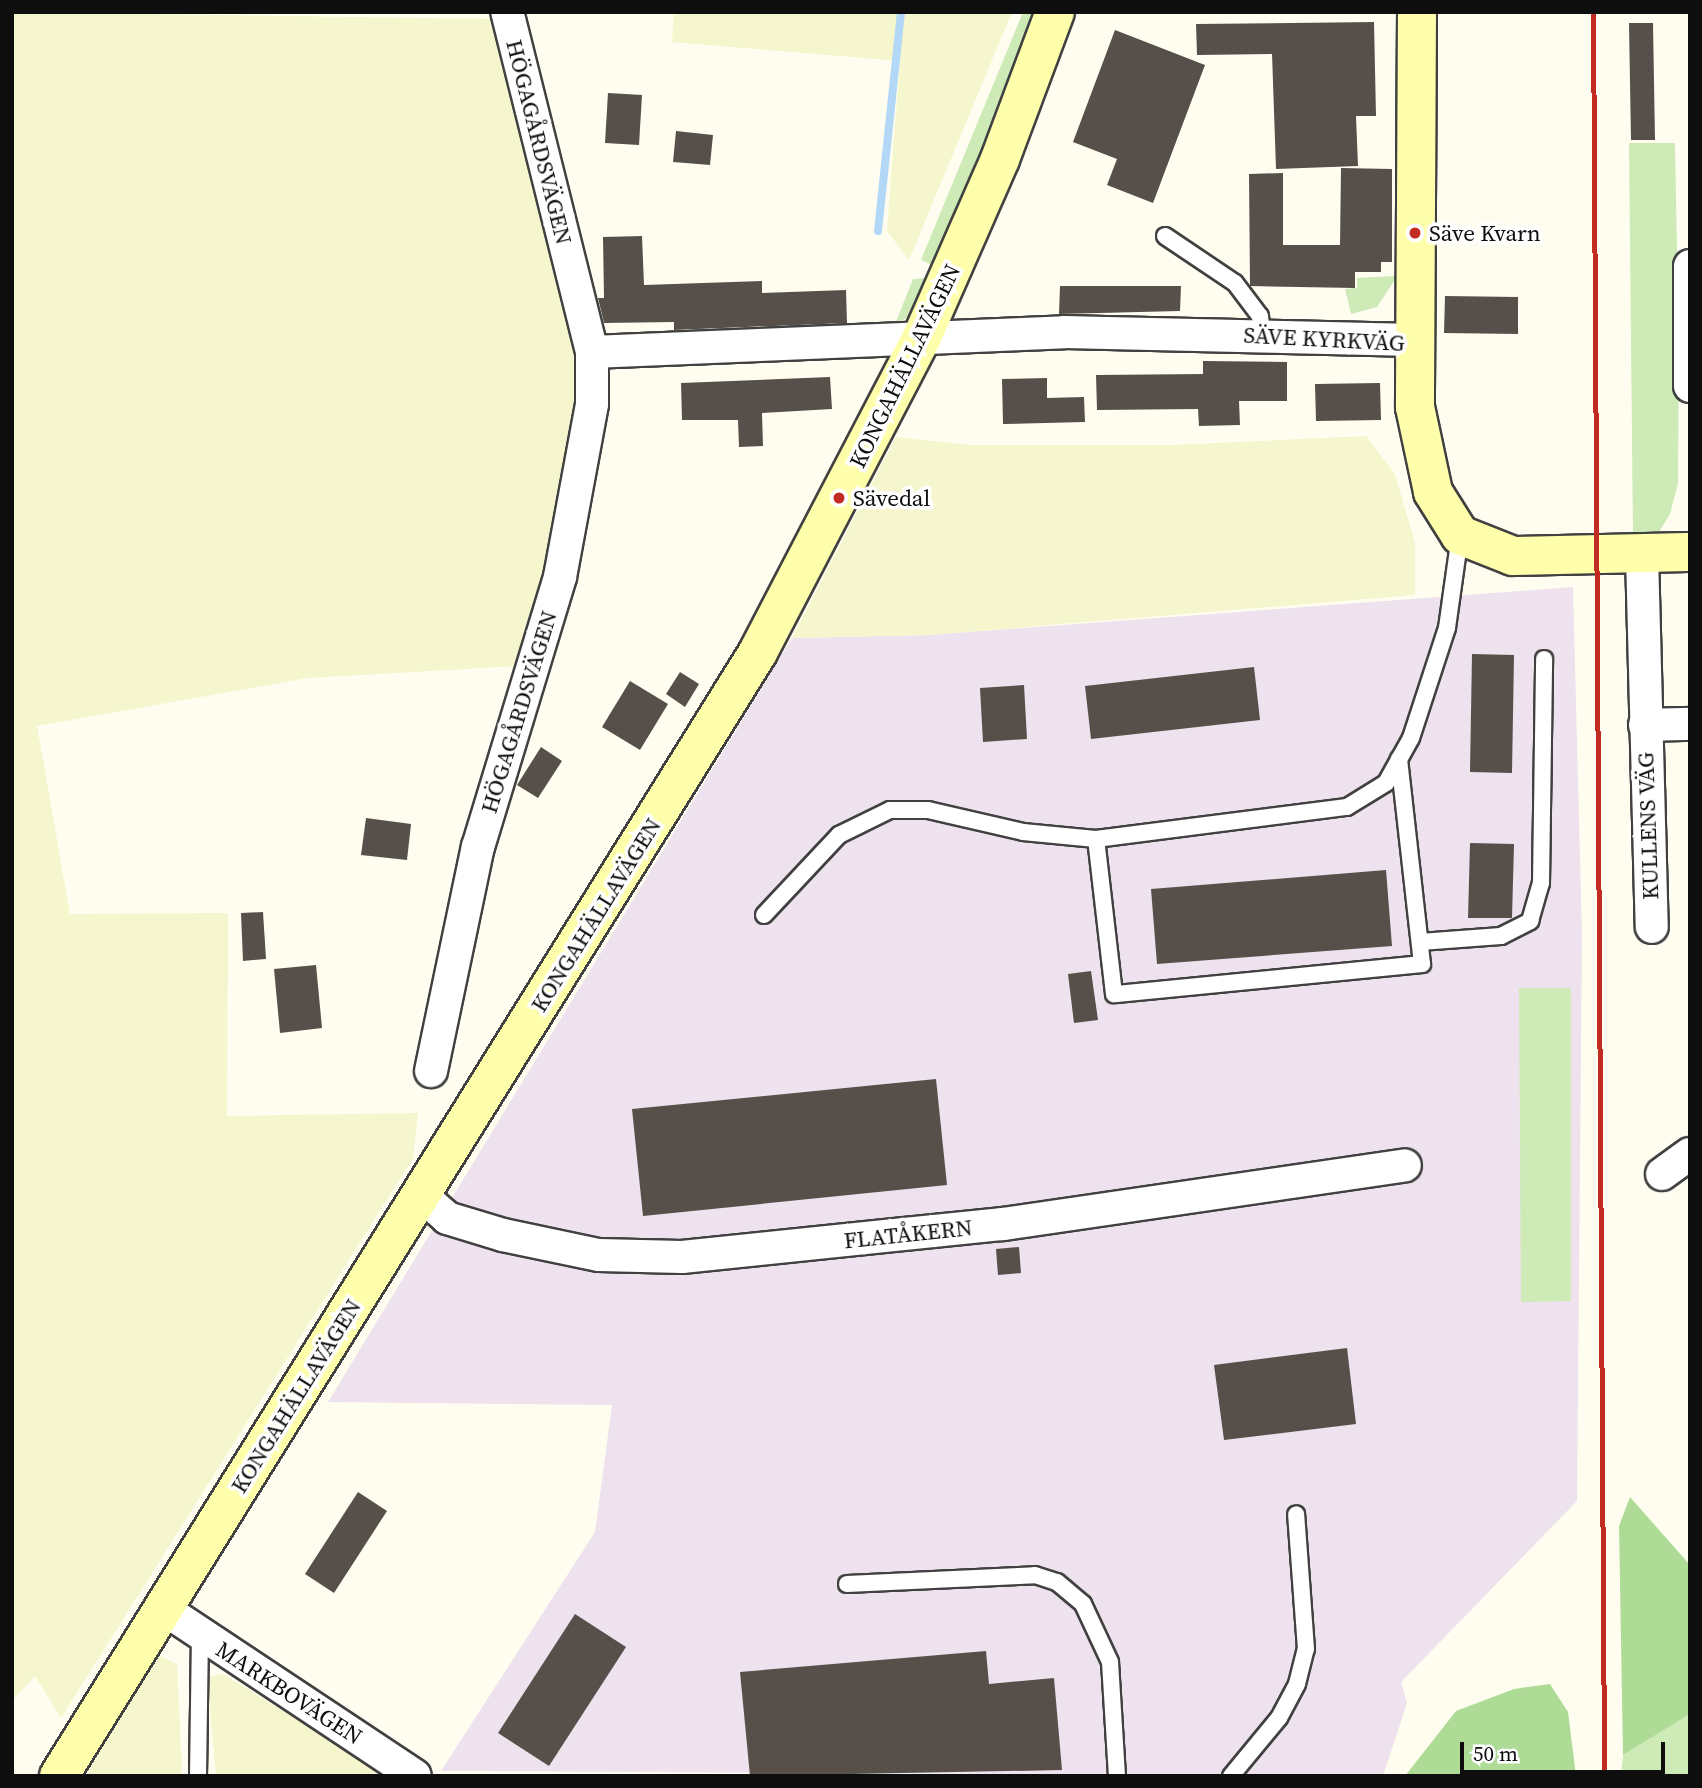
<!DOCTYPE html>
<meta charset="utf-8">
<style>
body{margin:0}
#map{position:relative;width:1702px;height:1788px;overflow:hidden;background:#fffdef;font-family:"Source Serif 4",serif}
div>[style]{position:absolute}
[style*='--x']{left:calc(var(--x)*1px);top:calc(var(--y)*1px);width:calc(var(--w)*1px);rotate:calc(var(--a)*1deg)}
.industrial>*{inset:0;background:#ede2ed}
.farmland>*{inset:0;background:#f5f6ce}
.green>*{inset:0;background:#cdeab7}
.forest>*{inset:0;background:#aedb96}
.stream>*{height:8px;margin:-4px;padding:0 4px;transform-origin:4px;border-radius:4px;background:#b2d7f7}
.building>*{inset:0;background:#57504a}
.roads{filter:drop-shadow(2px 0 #414141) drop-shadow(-2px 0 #414141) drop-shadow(0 2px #414141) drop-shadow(0 -2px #414141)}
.lane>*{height:16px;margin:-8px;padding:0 8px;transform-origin:8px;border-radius:8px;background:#fff}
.street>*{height:32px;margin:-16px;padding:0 16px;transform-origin:16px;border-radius:16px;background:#fff}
.secondary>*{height:38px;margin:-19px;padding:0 19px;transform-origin:19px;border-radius:19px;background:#fffeaa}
.rail>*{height:5px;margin:-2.5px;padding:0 2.5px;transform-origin:2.5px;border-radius:2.5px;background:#c12b22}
.dots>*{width:19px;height:19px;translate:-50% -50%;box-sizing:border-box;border:4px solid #fff;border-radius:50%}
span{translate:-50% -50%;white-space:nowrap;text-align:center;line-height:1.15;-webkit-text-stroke:7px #fff;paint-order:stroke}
.street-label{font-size:23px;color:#0e0e0e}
.poi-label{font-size:23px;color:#0e0e0e}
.left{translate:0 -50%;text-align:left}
.frame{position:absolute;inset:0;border:14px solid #0e0e0e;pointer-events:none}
.scale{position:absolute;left:1460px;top:1742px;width:205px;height:32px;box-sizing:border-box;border:4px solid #0e0e0e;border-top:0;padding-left:9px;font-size:21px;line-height:24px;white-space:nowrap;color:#0e0e0e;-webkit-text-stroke:5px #fff;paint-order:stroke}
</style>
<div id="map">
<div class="industrial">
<i style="clip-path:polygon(1573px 587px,1582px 935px,1577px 1501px,1401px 1682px,1407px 1703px,1383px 1776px,441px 1771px,595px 1532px,612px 1405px,328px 1402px,792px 638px,929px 635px)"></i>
</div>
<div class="farmland">
<i style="clip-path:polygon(12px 12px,491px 19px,575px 343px,577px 404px,561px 512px,521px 666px,308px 678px,37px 726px,70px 914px,228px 913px,227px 1116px,418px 1113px,413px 1158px,61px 1718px,35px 1676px,12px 1701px)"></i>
<i style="clip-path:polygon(674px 12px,1012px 12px,909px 260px,887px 231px,900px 61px,672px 42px)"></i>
<i style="clip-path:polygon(1366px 436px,1395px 474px,1415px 543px,1415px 595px,929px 635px,792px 638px,896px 437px,970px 445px,1173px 445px)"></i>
<i style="clip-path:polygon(158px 1655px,177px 1664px,182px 1776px,85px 1776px)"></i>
<i style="clip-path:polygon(223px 1674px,342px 1747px,387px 1776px,216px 1776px,207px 1677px)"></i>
</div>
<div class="green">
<i style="clip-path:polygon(1023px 12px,1040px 12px,935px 266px,921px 260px)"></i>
<i style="clip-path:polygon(1629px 143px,1675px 143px,1679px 358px,1678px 483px,1670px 514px,1659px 532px,1633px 537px)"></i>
<i style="clip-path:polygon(927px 278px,912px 315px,895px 324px,913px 279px)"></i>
<i style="clip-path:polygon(1357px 278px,1395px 276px,1396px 278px,1377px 307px,1351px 314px,1345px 289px,1357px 288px)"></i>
<i style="clip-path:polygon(1519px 988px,1571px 988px,1571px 1301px,1521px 1302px)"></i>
<i style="clip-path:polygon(1690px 1714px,1690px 1776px,1621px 1776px,1623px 1755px)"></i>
</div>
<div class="forest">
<i style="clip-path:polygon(1630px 1497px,1690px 1565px,1690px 1714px,1623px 1755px,1619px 1526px)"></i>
<i style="clip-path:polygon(1550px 1684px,1568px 1712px,1576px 1776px,1405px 1776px,1456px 1711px,1514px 1689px)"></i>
</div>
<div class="stream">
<i style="--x:878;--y:231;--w:220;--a:-84"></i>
</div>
<div class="building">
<i style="clip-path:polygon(1374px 22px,1376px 116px,1356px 116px,1358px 166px,1276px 169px,1272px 54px,1197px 55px,1196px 24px)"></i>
<i style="clip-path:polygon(1629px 23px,1653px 23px,1655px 140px,1631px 140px)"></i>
<i style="clip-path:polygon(1115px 30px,1205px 65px,1153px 203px,1107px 185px,1117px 159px,1073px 142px)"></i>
<i style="clip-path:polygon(608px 93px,642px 95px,639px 145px,605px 143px)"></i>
<i style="clip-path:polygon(676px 131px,713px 135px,710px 165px,673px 162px)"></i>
<i style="clip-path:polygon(1341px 168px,1392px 169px,1392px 262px,1381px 262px,1381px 272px,1355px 272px,1355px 288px,1250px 286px,1249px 174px,1283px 173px,1283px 245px,1340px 245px)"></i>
<i style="clip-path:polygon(642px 236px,644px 285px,762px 281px,762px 293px,846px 290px,847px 323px,674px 330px,674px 322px,604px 323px,598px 298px,604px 298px,603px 237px)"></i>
<i style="clip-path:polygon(1060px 286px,1181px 286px,1180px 311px,1059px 314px)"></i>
<i style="clip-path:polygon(1445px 296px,1518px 297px,1518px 334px,1444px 333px)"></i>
<i style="clip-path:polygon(1203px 361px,1287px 362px,1287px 401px,1239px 401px,1240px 425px,1199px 426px,1198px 409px,1097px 410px,1096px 375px,1203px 374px)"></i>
<i style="clip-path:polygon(830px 377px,832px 409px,762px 413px,763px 446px,739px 447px,738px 420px,682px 420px,681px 383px)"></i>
<i style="clip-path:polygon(1047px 378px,1047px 398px,1084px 397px,1085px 422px,1003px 424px,1002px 379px)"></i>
<i style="clip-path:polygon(1380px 383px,1381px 420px,1316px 421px,1315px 384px)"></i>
<i style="clip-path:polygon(1472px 654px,1514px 655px,1512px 773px,1470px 772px)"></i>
<i style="clip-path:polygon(1254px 667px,1260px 720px,1091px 739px,1085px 686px)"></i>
<i style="clip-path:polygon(680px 672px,699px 684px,685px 707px,666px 694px)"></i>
<i style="clip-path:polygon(630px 681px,668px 704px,640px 750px,602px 727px)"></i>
<i style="clip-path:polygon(1024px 685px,1027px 739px,983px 742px,980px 688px)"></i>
<i style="clip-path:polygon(541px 747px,562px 761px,538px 798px,517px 785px)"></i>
<i style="clip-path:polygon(366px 818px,411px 824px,407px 860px,361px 855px)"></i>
<i style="clip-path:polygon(1470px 843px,1514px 844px,1512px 918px,1468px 918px)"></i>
<i style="clip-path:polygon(1386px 870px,1392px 946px,1157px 964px,1151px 889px)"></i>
<i style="clip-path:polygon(263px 912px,266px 959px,243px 961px,241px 913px)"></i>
<i style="clip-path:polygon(316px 965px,322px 1028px,280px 1033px,274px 969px)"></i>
<i style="clip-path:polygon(1091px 971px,1098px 1020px,1074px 1023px,1068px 974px)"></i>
<i style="clip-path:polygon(936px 1079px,947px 1185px,643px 1216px,632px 1109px)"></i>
<i style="clip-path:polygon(1019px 1247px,1021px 1273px,998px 1275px,996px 1249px)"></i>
<i style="clip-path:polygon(1347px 1348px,1356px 1424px,1224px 1440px,1214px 1365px)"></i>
<i style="clip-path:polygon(358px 1492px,387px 1511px,334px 1593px,305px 1574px)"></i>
<i style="clip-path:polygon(575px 1614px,626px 1647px,549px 1766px,498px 1733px)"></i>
<i style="clip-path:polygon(986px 1651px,989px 1684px,1054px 1678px,1062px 1770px,750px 1776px,740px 1672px)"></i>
</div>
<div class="roads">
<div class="lane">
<i style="--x:1165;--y:236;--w:84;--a:33.9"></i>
<i style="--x:1235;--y:283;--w:41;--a:52.9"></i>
<i style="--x:1260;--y:316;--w:19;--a:84"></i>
<i style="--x:1399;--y:759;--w:206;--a:83.6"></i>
<i style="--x:1422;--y:964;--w:309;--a:174.4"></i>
<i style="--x:1114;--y:994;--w:156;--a:-96.6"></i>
<i style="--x:1096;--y:839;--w:253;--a:-7.3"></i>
<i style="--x:1347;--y:807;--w:46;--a:-31.6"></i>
<i style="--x:1386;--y:783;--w:51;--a:-60.9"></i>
<i style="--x:1411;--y:738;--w:116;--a:-71.9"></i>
<i style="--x:1447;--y:628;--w:94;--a:-82"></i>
<i style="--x:764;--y:915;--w:110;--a:-46.8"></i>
<i style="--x:839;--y:835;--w:57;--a:-26.1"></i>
<i style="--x:890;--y:810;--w:38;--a:0"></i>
<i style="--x:928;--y:810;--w:98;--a:13"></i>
<i style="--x:1023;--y:832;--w:73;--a:5.5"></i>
<i style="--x:1420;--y:942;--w:81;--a:-4.2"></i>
<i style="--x:1501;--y:936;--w:33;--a:-27"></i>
<i style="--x:1530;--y:921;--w:40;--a:-74"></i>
<i style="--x:1541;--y:883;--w:224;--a:-89.2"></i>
<i style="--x:847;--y:1584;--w:188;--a:-2.7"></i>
<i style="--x:1035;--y:1575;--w:23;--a:18"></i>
<i style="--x:1057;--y:1582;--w:34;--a:40"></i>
<i style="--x:1083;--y:1604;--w:64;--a:65"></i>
<i style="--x:1110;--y:1662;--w:114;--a:86.5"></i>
<i style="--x:198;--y:1776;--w:142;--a:-89.2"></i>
<i style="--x:1231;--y:1776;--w:75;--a:-50.4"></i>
<i style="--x:1279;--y:1718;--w:38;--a:-62"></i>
<i style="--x:1297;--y:1684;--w:36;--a:-76"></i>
<i style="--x:1306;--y:1649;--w:135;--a:-94.2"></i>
</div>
<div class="street">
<i style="--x:1690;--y:266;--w:120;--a:90"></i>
<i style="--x:592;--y:352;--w:473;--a:-2.4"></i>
<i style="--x:1065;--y:332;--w:350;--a:1.3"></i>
<i style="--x:1642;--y:555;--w:372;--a:88.5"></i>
<i style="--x:1645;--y:725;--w:45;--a:-1.3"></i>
<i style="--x:431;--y:1071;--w:229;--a:-78.2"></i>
<i style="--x:478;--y:847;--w:282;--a:-73.1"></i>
<i style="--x:560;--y:577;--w:176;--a:-79.5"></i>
<i style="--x:592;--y:404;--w:52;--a:-90"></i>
<i style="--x:592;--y:352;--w:350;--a:-104"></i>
<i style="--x:1662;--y:1174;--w:34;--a:-36"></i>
<i style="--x:421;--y:1195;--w:35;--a:41"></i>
<i style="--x:447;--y:1218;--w:59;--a:16.9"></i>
<i style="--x:503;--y:1235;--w:98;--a:11.8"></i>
<i style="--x:599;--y:1255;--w:83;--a:1.4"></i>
<i style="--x:682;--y:1257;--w:323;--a:-5.9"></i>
<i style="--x:1003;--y:1224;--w:406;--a:-8.3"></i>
<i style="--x:164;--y:1609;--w:301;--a:33.6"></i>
</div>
<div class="secondary">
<i style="--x:1417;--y:12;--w:395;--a:90.3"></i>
<i style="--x:1415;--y:407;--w:87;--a:78"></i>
<i style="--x:1433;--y:492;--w:51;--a:57.9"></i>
<i style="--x:1460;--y:535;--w:57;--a:21.6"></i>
<i style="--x:1513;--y:556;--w:177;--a:-1.3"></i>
<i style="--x:59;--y:1776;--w:1324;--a:-58.12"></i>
<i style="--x:758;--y:652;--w:355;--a:-62.5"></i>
<i style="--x:922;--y:337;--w:194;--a:-66.3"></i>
<i style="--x:1000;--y:159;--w:157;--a:-69.5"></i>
</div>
</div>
<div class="rail">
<i style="--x:1593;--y:12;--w:1764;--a:89.64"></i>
</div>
<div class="dots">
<i style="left:1415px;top:233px;background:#c12b22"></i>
<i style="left:839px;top:498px;background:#c12b22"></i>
</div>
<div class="street-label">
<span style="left:539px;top:142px;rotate:76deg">HÖGAGÅRDSVÄGEN</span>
<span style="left:1324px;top:339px;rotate:3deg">SÄVE KYRKVÄG</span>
<span style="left:905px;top:366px;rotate:-64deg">KONGAHÄLLAVÄGEN</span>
<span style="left:519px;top:712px;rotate:-73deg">HÖGAGÅRDSVÄGEN</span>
<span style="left:1648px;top:826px;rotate:-92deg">KULLENS VÄG</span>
<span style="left:596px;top:915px;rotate:-58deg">KONGAHÄLLAVÄGEN</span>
<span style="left:908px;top:1234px;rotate:-6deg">FLATÅKERN</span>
<span style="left:296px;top:1396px;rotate:-58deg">KONGAHÄLLAVÄGEN</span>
<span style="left:289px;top:1693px;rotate:33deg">MARKBOVÄGEN</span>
</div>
<div class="poi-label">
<span class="left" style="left:1429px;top:233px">Säve Kvarn</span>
<span class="left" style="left:853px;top:498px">Sävedal</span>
</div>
<div class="frame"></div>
<div class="scale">50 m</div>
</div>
